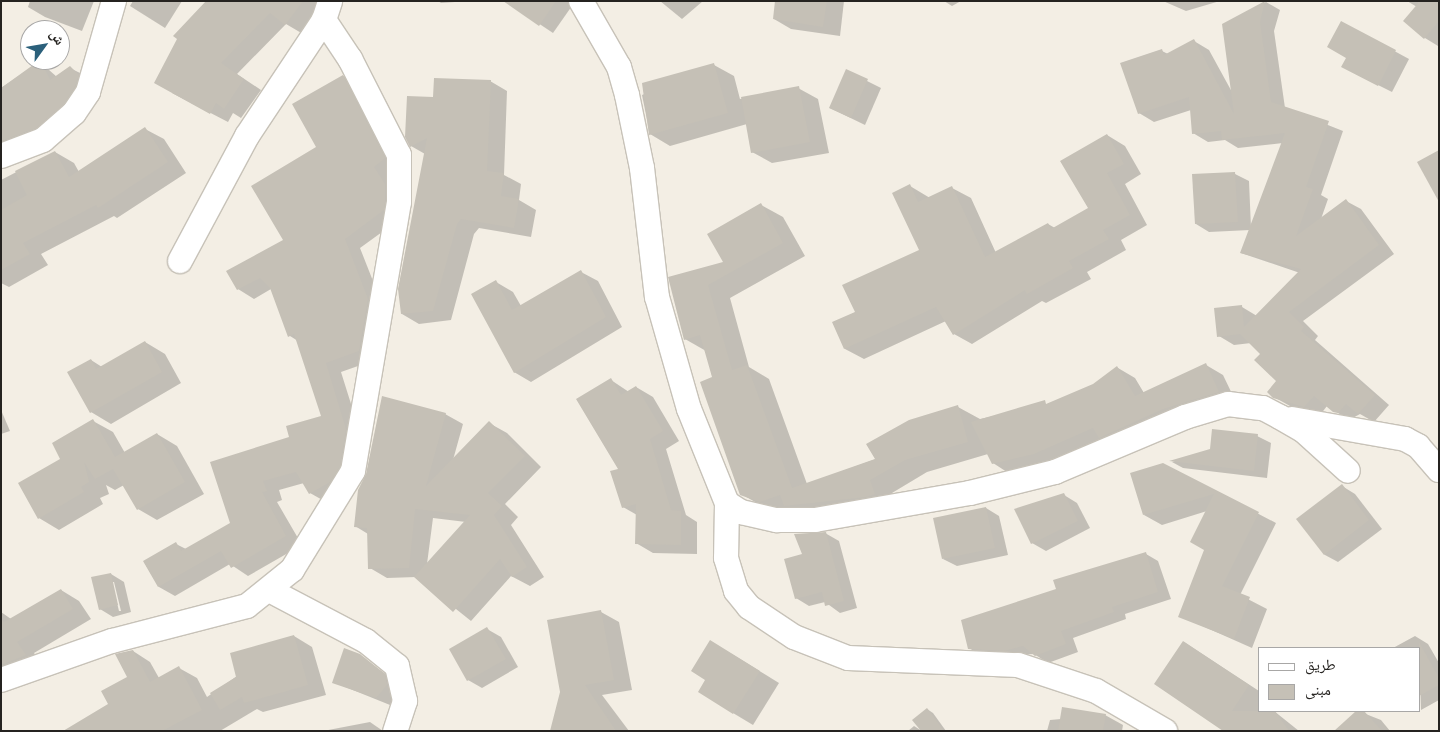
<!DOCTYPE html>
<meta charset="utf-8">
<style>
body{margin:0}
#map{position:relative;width:1440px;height:732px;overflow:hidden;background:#f3eee4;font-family:Figtree,"Noto Naskh Arabic",sans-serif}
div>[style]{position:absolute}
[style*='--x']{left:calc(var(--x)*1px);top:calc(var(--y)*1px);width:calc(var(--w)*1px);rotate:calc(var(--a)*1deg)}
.shadow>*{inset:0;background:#0003}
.building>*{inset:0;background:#c5c0b6}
.roads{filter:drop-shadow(1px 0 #c7c2b8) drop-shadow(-1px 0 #c7c2b8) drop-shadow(0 1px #c7c2b8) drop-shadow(0 -1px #c7c2b8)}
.street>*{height:24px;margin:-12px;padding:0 12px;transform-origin:12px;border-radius:12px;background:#fff}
span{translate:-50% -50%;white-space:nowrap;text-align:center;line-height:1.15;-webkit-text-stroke:4px #fff;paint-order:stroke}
.frame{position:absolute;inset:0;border:2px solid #252320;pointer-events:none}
.legend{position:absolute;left:1258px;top:647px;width:162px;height:65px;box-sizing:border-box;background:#fff;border:1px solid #a8a7a6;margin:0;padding:6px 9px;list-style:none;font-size:15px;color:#252320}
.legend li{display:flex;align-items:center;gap:10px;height:25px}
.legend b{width:25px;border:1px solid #a8a7a6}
.north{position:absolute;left:20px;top:20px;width:50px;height:50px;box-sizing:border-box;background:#fff;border:1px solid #a8a7a6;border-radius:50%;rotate:58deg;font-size:14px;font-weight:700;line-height:20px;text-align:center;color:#252320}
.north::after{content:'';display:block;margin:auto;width:18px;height:22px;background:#2b607b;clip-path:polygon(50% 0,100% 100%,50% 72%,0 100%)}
</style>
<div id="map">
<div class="shadow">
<i style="clip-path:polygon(30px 1px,94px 1px,82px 31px,45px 17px,28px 7px)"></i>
<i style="clip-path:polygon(133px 1px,182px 1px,165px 28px,130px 6px)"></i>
<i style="clip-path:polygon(208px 1px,327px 1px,303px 34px,286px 24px,237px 74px,261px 90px,241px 118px,233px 113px,228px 122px,172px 93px)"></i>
<i style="clip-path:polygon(438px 1px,469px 1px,441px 3px)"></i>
<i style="clip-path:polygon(505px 1px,572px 1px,574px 3px,553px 33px)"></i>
<i style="clip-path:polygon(660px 1px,703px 1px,682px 19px)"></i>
<i style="clip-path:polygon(777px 1px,844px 1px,840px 36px,791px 29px,774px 19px)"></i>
<i style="clip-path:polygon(944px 1px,961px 1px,952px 6px)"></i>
<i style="clip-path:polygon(1163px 1px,1220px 1px,1186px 11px)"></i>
<i style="clip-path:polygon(1407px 1px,1439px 4px,1438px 46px,1425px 38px,1417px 7px)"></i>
<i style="clip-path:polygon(1266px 2px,1280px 10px,1274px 31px,1285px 108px,1343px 131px,1321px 195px,1328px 199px,1321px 219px,1346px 201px,1361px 209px,1394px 254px,1303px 321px,1318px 336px,1315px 340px,1389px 405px,1374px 422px,1360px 414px,1349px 420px,1327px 406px,1320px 415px,1290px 406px,1274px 397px,1278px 381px,1262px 354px,1251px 343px,1234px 345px,1219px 336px,1242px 307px,1257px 316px,1300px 273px,1241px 253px,1250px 230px,1209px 232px,1196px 224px,1235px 174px,1249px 181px,1251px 228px,1283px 143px,1238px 148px,1225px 140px,1208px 142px,1193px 133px,1191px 110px,1154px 122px,1139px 113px,1162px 51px,1168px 54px,1194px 41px,1209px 50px,1232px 92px,1223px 25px)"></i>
<i style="clip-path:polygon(1341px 22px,1409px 59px,1392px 92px,1356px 74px,1348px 58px)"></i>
<i style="clip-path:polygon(40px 62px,57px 77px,70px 68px,84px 75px,77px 111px,1px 148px,1px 88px)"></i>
<i style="clip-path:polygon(714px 65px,734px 76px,740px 99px,798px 88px,818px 99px,829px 153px,772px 163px,752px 152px,747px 124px,670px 146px,650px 134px,642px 95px)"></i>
<i style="clip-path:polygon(847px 71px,881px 88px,865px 125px,830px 108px)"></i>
<i style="clip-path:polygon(343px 76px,359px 86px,401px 168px,400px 219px,360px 248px,384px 309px,375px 360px,341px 372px,362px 439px,326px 502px,310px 493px,304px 483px,279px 490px,282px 500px,277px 502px,302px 545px,248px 576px,230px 564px,175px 596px,159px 587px,144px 562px,176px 544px,186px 549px,231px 524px,291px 438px,323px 417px,298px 341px,290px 336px,271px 289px,254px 299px,238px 289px,285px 240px)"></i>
<i style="clip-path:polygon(490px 81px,507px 91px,504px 175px,521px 184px,519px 200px,536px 210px,531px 237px,479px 228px,474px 234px,451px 320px,419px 324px,402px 314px,425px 154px,411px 146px,435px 98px)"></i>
<i style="clip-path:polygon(145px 129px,164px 139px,186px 173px,117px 218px,114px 216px,41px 254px,48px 265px,9px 287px,1px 283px,1px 180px,55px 152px,74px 163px,79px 172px)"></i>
<i style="clip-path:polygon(1107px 135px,1125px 146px,1141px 174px,1125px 184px,1147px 225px,1121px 240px,1126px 250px,1087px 272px,1091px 279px,1046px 303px,1042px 301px,972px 344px,954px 334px,946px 321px,864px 359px,845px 349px,833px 323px,856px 312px,920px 250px,910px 186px,930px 198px,952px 188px,971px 198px,996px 253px,1048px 224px,1055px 228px,1090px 209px)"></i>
<i style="clip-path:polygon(761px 205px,783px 217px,805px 256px,730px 298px,749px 367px,769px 379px,807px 484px,876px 459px,958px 407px,980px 419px,1049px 404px,1094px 385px,1118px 368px,1135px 378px,1144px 393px,1206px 365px,1223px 375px,1236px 402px,1010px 474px,993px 463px,988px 454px,927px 472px,892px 493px,897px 506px,837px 518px,764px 507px,741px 494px,706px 351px,685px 339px,670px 278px,725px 263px)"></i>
<i style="clip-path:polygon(581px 272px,598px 281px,622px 327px,531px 382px,514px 372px,496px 282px,513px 292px,521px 306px)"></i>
<i style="clip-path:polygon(145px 342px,165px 354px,181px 383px,111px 424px,91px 412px,91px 360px,102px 367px)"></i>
<i style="clip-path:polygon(611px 380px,629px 392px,636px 387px,653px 397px,679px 441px,666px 449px,686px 515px,697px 522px,697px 554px,653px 553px,636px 543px,637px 515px,623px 507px)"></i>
<i style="clip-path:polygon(1px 410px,10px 431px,1px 434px)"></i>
<i style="clip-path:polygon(evenodd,445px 414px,463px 424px,453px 460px,489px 423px,507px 433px,541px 467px,505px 504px,518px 517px,511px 525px,544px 577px,530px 586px,511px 576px,471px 621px,416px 577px,387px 578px,370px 568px,368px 534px,355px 526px,445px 414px,433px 518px,466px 522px,427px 564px,433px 518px)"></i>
<i style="clip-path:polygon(93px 421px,113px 432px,125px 453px,157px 434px,177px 446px,204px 494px,157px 520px,138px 509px,124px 485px,115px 490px,106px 485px,109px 494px,100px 498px,103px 504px,59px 530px,39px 518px,62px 459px)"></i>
<i style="clip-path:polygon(1257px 436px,1271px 443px,1267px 478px,1183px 468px,1172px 462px)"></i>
<i style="clip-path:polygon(1163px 464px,1276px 523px,1240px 595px,1267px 609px,1252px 648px,1180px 616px,1206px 550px,1207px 511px,1162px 525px,1144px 515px)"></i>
<i style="clip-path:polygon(1342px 486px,1355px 494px,1382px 529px,1338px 562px,1325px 555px,1298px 519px)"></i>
<i style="clip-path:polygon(1064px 495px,1077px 503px,1090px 528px,1046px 551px,1032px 543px)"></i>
<i style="clip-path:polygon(986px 508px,999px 516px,1008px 555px,957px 566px,943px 559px)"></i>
<i style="clip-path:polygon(825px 533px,839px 541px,857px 608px,840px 613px,825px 602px,809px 606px,796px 598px,804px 555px)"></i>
<i style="clip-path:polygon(1146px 554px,1158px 561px,1171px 599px,1125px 614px,1126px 619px,1073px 638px,1078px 652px,1048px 663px,1034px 654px,982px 656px,969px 648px,1057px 590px)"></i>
<i style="clip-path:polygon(evenodd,111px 574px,124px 582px,131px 612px,113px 617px,100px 609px,111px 574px,112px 582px,114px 582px,121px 611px,119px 611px,112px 582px)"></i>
<i style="clip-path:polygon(61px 590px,79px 601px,91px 619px,34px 653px,43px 665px,9px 681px,1px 695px,1px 612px,11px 619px)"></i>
<i style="clip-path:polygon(601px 612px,619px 622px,632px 690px,602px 695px,629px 731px,558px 731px)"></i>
<i style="clip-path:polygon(487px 629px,501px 637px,518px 667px,482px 688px,468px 680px,451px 650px)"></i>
<i style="clip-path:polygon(294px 636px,312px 647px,326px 695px,263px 712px,257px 709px,220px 731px,65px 731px,110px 704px,128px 678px,133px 651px,150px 662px,159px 678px,179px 668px,197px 678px,207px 697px)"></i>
<i style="clip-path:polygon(1415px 636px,1428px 644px,1439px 663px,1439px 700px,1421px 710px,1419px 648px,1393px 648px)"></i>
<i style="clip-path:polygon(1184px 642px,1259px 691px,1260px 711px,1249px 727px,1274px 711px,1299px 731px,1226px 731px)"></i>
<i style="clip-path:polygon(730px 653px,779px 683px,753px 725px,733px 713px)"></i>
<i style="clip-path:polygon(359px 655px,398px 683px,400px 693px,390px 705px,333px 682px)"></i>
<i style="clip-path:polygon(927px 709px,933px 713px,946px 731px,922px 731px)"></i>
<i style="clip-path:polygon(1358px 711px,1381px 720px,1390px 731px,1335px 731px)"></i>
<i style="clip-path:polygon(1105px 715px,1123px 725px,1122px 731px,1047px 731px,1050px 720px)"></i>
<i style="clip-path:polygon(370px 722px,383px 731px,323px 731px)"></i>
<i style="clip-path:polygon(914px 726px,922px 731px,908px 731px)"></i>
</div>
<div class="building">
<i style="clip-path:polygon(206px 1px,303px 1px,285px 25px,270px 13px,221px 63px,244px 79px,224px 109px,216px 103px,210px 114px,154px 83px,177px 39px,173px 36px)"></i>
<i style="clip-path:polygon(503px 1px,556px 1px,539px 26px)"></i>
<i style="clip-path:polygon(775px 1px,827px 1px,823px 27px,773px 19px)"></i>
<i style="clip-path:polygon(1265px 1px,1260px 22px,1271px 102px,1329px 121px,1306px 187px,1313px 189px,1296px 236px,1346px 199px,1379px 245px,1289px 312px,1304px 327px,1301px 331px,1375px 395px,1358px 414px,1346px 404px,1338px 413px,1333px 412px,1314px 396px,1304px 407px,1273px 398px,1267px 392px,1276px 381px,1254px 360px,1260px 354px,1240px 334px,1217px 337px,1214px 308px,1242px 305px,1244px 327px,1301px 269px,1240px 253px,1285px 133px,1222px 140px,1221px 131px,1192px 134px,1189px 97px,1138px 114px,1120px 63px,1162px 49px,1164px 55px,1194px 39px,1234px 114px,1222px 24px)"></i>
<i style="clip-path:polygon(1420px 1px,1439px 1px,1439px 21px,1424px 39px,1403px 21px)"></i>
<i style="clip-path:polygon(1341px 21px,1396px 50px,1378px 86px,1341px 67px,1346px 58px,1327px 47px)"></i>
<i style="clip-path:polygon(40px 60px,50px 80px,70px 66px,79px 75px,75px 86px,64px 104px,36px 128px,1px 141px,1px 88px)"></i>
<i style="clip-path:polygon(714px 63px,728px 113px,649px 135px,642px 83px)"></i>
<i style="clip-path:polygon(846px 69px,868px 79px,851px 118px,829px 108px)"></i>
<i style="clip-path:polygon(343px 75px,385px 158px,374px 167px,385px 184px,385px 201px,384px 210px,345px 239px,368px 299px,359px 351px,326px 363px,346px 429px,340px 466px,330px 482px,309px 494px,296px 472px,263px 481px,267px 491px,262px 492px,286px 536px,231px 568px,221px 551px,158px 587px,143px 561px,176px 542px,181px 551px,230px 523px,210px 462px,289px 437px,286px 426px,321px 416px,294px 334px,288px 337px,270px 288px,260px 278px,237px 290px,226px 271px,283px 240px,251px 186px,316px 147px,292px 104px)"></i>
<i style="clip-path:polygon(434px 78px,491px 80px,487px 171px,504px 173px,501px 196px,519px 199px,514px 228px,461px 219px,457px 224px,433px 311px,401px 314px,398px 289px,427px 138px,410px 147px,405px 137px,407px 96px,433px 97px)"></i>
<i style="clip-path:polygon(799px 86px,810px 142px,751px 153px,741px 97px)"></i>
<i style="clip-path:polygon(145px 127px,168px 162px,98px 208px,96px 205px,23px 243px,30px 254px,1px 270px,1px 210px,27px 195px,15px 171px,55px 151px,69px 177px)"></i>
<i style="clip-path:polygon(1107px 134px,1124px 164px,1107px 173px,1130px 215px,1103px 230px,1109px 239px,1069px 261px,1073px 268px,1027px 294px,1025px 290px,953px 335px,936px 307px,844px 349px,832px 322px,855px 312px,842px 285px,919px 250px,892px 193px,910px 184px,918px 202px,952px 186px,985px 257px,1048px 223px,1051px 229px,1088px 208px,1060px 161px)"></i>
<i style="clip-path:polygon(1439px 150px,1439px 202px,1417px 162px)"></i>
<i style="clip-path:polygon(1235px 172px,1238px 222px,1195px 224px,1192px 174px)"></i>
<i style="clip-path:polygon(761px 203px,783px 243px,708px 285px,732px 370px,747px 365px,792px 488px,875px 459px,866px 444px,909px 420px,958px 405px,968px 442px,905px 460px,870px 480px,875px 494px,866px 497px,784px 506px,780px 495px,760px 502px,740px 495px,700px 382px,712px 377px,700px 335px,684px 340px,668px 277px,723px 262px,707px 234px)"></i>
<i style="clip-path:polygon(581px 270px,606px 317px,514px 373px,471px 294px,496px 280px,512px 310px)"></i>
<i style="clip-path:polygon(145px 341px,162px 372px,90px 413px,67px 372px,91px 359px,96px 369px)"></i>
<i style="clip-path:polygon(1206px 363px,1219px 392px,1163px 409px,1099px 438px,1093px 428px,1034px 454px,992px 464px,971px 422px,1045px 400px,1046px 404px,1093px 384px,1117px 366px,1135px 396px)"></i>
<i style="clip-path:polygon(611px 378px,621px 395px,636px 386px,663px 431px,650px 439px,671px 510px,681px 511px,681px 545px,635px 544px,636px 504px,622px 508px,610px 471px,618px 469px,576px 399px)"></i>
<i style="clip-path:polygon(382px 396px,446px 413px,426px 486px,489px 421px,525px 456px,488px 493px,502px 506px,494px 515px,527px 567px,512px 577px,500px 559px,453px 612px,414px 577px,470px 515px,415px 509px,409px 568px,368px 569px,367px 528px,354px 527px,358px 490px,366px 474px)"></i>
<i style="clip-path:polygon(93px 419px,115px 457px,157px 433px,185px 482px,137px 510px,113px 469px,95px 479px,84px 462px,89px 482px,81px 487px,84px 492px,38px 519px,18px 483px,60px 459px,52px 443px)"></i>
<i style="clip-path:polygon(1212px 429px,1258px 434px,1254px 471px,1169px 461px,1210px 449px)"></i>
<i style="clip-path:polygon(1163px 463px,1259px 512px,1222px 586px,1250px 597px,1234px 639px,1178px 617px,1204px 550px,1190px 542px,1214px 494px,1143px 515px,1130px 473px)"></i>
<i style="clip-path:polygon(1342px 484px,1369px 520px,1324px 555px,1296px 519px)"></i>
<i style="clip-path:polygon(1064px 493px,1078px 521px,1031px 544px,1014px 509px)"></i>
<i style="clip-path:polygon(986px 507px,995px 548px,942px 559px,933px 518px)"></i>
<i style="clip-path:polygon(826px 532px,844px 601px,825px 606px,822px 592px,795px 599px,784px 559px,802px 554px,794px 534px)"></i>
<i style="clip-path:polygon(1146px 552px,1158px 592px,1112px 607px,1114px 612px,1061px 631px,1066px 644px,1035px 656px,1023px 646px,1004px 651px,968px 649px,961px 620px,1056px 589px,1053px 580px)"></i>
<i style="clip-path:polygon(111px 573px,118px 605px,99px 610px,91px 577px)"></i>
<i style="clip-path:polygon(61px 589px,73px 609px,17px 642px,26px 655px,1px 665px,1px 619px,4px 622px)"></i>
<i style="clip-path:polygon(601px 610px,614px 680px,585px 685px,616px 731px,550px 731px,560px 692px,547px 620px)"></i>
<i style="clip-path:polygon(487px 627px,506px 659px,467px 681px,449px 649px)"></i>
<i style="clip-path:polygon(294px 635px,308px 685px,244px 703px,242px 697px,220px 710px,210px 693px,236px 677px,230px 653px)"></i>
<i style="clip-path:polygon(710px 640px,760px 671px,733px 714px,698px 692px,705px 680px,691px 671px)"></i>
<i style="clip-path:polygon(1183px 641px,1249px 685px,1232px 711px,1275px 711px,1289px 731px,1223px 731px,1154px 684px)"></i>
<i style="clip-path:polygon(1419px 642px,1439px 678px,1439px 685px,1419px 696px)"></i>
<i style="clip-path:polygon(344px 648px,360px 654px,385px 674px,387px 685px,376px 698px,332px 683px)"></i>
<i style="clip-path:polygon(133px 650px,150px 682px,179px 666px,202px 710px,162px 731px,63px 731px,108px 704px,101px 691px,127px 677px,115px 654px)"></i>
<i style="clip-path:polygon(1062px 707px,1106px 714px,1103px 731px,1058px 731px)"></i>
<i style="clip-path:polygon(927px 708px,944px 731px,921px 731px,912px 720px)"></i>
<i style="clip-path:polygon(1356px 711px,1364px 711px,1382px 731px,1334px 731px)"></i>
</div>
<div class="roads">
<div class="street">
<i style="--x:581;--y:1;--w:76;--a:60.1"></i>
<i style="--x:619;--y:67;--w:29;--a:74"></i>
<i style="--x:627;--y:95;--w:75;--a:78.4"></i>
<i style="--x:642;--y:168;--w:130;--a:83.4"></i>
<i style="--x:657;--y:297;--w:116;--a:74.1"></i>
<i style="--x:689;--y:409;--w:101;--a:68"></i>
<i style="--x:727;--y:503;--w:17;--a:33"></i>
<i style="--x:741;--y:512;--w:37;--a:13"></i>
<i style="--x:777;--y:520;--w:38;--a:0"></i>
<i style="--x:815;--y:520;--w:157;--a:-9.9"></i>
<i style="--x:970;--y:493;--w:88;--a:-13.9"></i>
<i style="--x:1055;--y:472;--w:141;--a:-22.9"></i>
<i style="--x:1185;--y:417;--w:45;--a:-16.8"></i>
<i style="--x:1228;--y:404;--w:35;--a:7"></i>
<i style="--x:1263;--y:408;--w:19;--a:28"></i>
<i style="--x:1280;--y:417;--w:28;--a:30"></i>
<i style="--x:1304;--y:431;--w:59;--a:42.3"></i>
<i style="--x:1;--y:156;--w:45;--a:-20.9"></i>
<i style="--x:43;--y:140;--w:41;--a:-41.1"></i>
<i style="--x:74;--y:113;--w:25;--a:-56"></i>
<i style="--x:88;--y:92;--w:95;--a:-74.1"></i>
<i style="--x:180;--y:261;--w:142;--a:-61.8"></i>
<i style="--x:247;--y:136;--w:139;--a:-56.4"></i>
<i style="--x:324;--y:20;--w:20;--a:-72"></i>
<i style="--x:1292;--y:419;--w:115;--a:10"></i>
<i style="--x:1405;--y:439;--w:15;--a:28"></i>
<i style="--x:1418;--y:446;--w:32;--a:49"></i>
<i style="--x:727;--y:503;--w:55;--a:91"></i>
<i style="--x:726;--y:558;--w:34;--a:73"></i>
<i style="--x:736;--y:591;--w:21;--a:51"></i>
<i style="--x:749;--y:607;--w:54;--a:33.7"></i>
<i style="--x:794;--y:637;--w:58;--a:21.3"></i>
<i style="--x:848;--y:658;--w:170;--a:2.4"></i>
<i style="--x:1018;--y:665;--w:82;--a:18.4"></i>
<i style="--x:1096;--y:691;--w:80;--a:30.1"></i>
<i style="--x:271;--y:591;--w:107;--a:27.8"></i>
<i style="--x:366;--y:641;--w:40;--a:39"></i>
<i style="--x:397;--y:666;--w:36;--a:77"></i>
<i style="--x:405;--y:701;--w:32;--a:108"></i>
<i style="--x:1;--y:680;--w:118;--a:-19.4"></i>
<i style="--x:112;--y:641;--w:139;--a:-14.5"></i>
<i style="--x:247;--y:606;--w:58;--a:-38.7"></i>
<i style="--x:292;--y:570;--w:116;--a:-58.4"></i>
<i style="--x:353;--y:471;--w:273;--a:-80.3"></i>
<i style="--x:399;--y:202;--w:47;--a:-90"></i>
<i style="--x:399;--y:155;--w:108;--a:-117"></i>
<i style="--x:350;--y:59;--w:47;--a:-123.7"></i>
</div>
</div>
<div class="frame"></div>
<ul class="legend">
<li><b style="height:6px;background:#fff"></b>طريق</li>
<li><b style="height:14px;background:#c5c0b6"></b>مبنى</li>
</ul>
<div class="north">ش</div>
</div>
